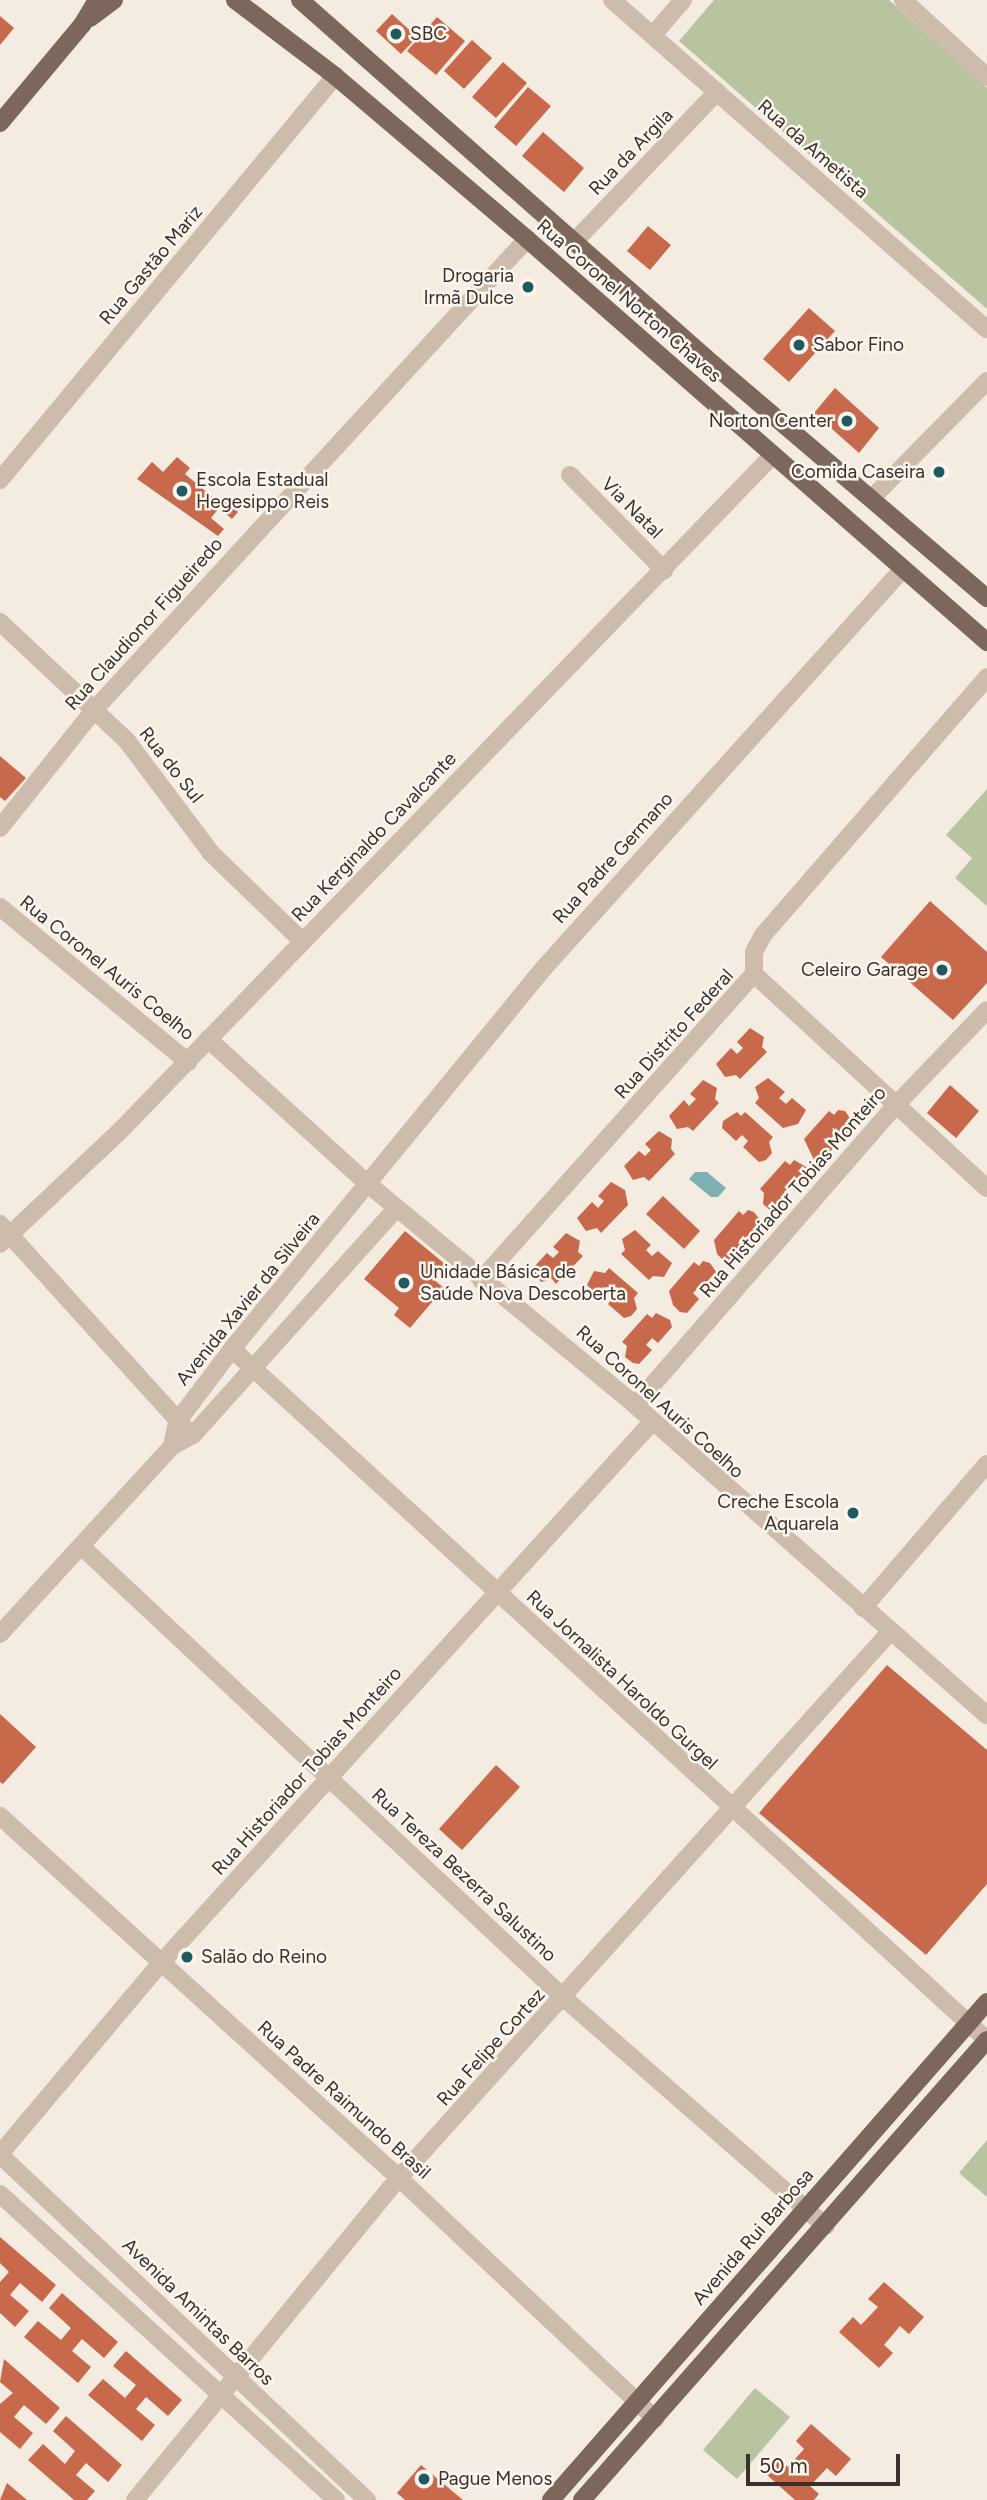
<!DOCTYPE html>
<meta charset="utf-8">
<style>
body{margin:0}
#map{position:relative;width:987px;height:2500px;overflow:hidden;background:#f4ebe1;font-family:Figtree,sans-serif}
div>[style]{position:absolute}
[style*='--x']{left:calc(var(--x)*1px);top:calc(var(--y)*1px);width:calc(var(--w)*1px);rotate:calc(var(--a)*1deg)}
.green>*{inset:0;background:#b8c4a0}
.water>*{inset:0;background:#7fb0b2}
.building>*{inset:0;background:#c8694b}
.minor>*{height:18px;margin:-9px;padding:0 9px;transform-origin:9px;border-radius:9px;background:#cdbbac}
.major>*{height:18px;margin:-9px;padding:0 9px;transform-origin:9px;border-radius:9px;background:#7d675c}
.dots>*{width:19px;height:19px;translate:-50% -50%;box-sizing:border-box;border:4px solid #fbf5ee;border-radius:50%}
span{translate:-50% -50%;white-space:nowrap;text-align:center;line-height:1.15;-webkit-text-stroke:5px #fbf5ee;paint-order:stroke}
.poi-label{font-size:19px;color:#3b302b}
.left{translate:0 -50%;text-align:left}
.right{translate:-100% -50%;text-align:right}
.street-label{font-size:19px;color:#3b302b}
.scale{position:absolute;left:746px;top:2454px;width:154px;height:32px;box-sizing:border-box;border:4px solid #3b302b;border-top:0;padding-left:9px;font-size:21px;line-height:24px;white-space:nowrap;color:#3b302b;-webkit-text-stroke:5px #fbf5ee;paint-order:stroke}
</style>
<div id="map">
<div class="green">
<i style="clip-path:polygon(714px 0,889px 0,987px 88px,987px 309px,679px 41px)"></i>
<i style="clip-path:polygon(987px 789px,987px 906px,955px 878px,972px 858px,946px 835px)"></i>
<i style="clip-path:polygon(987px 2140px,987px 2197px,959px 2173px)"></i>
<i style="clip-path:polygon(755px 2388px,790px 2417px,737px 2479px,703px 2450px)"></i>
</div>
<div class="water">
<i style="clip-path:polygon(695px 1172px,707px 1172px,726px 1188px,718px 1197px,711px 1197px,689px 1179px)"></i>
</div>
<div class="building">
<i style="clip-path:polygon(392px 14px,417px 37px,401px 54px,376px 31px)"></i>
<i style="clip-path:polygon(0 16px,14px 28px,0 45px)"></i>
<i style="clip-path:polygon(437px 17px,465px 41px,436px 75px,407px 51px)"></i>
<i style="clip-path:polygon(472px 40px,492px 58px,464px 89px,444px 71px)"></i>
<i style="clip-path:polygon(503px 62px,527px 83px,496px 118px,472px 97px)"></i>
<i style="clip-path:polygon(528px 87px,551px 106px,516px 146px,494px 127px)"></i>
<i style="clip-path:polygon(543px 132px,584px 168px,564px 192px,522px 156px)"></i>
<i style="clip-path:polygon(648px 226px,671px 245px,650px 270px,627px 251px)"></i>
<i style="clip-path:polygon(809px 308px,835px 331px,789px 382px,763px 359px)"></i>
<i style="clip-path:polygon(835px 388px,879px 428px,859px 453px,814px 413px)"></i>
<i style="clip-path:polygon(177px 457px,190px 468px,185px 474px,223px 506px,226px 502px,238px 512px,232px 519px,219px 508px,211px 518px,224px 529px,218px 536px,137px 479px,152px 462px,163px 472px)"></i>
<i style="clip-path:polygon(0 756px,26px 778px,5px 801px,0 797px)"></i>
<i style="clip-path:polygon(930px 901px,987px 952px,987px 983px,953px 1020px,881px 957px)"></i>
<i style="clip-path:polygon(750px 1028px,764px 1037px,762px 1047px,767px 1052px,740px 1079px,736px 1075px,725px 1077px,716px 1064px,731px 1048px,737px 1054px,743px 1048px,737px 1042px)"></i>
<i style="clip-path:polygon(768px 1078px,785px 1092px,779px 1098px,786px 1104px,792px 1098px,806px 1110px,798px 1124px,783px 1128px,755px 1103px,759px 1098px,755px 1087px)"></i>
<i style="clip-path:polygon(703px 1080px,717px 1088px,715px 1099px,719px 1103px,693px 1131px,688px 1127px,677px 1129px,669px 1116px,684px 1100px,689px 1106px,696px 1099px,690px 1094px)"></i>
<i style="clip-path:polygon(950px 1085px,979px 1111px,956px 1138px,927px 1113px)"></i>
<i style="clip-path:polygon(838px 1110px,845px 1111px,854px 1124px,840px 1141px,834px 1135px,828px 1142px,834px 1147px,821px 1162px,814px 1160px,804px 1139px,829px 1111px,834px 1115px)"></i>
<i style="clip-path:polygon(737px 1112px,741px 1116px,745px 1112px,773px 1137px,769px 1142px,772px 1153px,766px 1160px,759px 1162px,743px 1147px,748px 1141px,742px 1135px,736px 1141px,722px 1128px,723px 1121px)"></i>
<i style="clip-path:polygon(659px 1131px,672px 1139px,671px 1149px,675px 1154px,649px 1181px,644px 1177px,633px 1180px,624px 1166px,639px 1151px,645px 1156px,651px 1150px,645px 1144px)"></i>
<i style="clip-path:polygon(794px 1160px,808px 1168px,810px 1174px,795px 1191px,790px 1186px,784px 1192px,790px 1197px,777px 1212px,770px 1210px,763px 1204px,764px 1193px,760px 1189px,785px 1161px,790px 1165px)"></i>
<i style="clip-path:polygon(611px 1182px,625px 1190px,628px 1205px,601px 1233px,597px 1228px,586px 1231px,577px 1218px,592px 1202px,598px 1208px,604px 1201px,598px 1196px)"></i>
<i style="clip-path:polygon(663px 1196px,700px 1231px,684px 1249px,646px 1214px)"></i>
<i style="clip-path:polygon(748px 1210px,754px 1212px,764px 1225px,749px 1241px,743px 1236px,738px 1243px,744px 1248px,731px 1262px,724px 1261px,717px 1254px,714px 1240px,739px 1211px,743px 1215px)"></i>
<i style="clip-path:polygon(635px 1230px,651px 1245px,646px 1250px,652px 1256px,658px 1251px,672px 1263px,664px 1277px,653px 1276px,649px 1280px,621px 1254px,625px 1250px,622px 1239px)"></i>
<i style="clip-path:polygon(405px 1231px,445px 1264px,433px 1279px,444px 1288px,410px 1328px,394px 1315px,399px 1308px,364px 1279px)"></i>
<i style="clip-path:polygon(566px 1233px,580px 1241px,578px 1252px,583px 1256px,556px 1284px,552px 1279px,541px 1282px,532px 1269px,547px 1253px,553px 1258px,559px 1252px,553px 1247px)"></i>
<i style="clip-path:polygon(703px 1261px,710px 1263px,719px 1276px,705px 1292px,699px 1287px,693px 1293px,699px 1299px,687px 1313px,680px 1312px,673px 1305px,669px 1291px,694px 1262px,699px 1266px)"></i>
<i style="clip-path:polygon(609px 1268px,638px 1293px,634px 1298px,637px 1309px,631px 1316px,624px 1318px,608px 1304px,613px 1298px,606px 1292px,601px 1298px,587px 1285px,594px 1271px,605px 1273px)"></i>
<i style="clip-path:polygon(656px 1313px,670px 1320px,672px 1327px,658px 1343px,652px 1338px,646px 1345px,652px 1350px,639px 1364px,633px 1363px,625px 1357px,627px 1346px,622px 1342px,647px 1314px,652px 1318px)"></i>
<i style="clip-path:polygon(887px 1665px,987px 1750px,987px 1884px,926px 1955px,759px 1813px)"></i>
<i style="clip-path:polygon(0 1714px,36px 1747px,3px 1784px,0 1782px)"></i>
<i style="clip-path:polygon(496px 1765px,520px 1787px,462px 1850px,439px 1829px)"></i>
<i style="clip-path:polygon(0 2237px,56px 2285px,42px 2302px,20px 2283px,10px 2295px,29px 2311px,15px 2327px,0 2313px,0 2282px,9px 2272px,0 2263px)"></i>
<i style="clip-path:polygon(884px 2282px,924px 2317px,909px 2334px,900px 2326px,884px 2345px,893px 2353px,879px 2368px,839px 2332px,853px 2317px,861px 2325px,878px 2307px,868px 2299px)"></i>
<i style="clip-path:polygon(62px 2293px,118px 2342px,104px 2358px,82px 2339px,72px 2351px,91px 2367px,78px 2383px,24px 2337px,38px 2321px,61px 2340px,71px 2328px,49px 2308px)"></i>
<i style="clip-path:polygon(126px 2351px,182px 2400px,168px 2416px,146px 2397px,136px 2409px,155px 2425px,142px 2441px,88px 2395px,103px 2379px,125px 2398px,136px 2385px,113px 2366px)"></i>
<i style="clip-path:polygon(4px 2359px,60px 2408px,46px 2424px,24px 2405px,14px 2417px,33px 2433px,20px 2449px,0 2432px,0 2404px,13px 2393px,0 2382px)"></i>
<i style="clip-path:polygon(66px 2416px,122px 2465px,108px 2482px,86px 2463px,76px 2475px,95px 2491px,87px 2500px,74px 2500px,28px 2460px,43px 2444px,65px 2464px,75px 2451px,53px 2431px)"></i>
<i style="clip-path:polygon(811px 2424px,851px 2459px,836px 2476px,827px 2468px,810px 2486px,819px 2494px,814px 2500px,795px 2500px,766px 2474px,779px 2459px,788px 2467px,804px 2449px,796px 2441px)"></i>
<i style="clip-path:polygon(421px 2465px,463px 2500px,405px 2500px,397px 2493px)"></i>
<i style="clip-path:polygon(7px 2483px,27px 2500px,0 2500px)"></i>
</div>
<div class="minor">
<i style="--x:612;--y:0;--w:499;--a:41.3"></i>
<i style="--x:903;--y:0;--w:114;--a:42.5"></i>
<i style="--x:653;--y:35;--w:46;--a:-49.4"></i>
<i style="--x:575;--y:241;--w:206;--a:-46.4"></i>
<i style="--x:570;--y:475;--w:134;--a:45.3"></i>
<i style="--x:0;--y:480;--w:525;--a:-50.33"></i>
<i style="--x:872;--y:498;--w:164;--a:-45.5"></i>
<i style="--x:0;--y:622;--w:174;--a:43.1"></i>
<i style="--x:127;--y:741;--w:140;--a:53.1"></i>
<i style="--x:211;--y:853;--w:127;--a:44"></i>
<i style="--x:0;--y:828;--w:152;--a:-51.4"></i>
<i style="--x:95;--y:709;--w:638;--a:-47.41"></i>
<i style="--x:0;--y:907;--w:244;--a:39.5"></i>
<i style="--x:754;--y:974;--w:316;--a:42.6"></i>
<i style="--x:208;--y:1039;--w:216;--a:42.2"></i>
<i style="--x:368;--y:1184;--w:347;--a:39.6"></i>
<i style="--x:635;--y:1405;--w:469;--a:41.4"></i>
<i style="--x:0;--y:1224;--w:277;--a:47.8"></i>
<i style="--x:0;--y:1244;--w:165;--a:-43.3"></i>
<i style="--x:120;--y:1131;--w:940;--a:-45.99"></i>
<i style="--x:481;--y:1280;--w:410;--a:-48.3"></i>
<i style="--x:754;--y:974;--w:22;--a:-90"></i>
<i style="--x:754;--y:952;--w:19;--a:-62"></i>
<i style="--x:763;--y:935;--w:342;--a:-49"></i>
<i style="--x:232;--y:1349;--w:1023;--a:42.47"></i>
<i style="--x:635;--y:1405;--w:395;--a:-49"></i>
<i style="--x:894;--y:1107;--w:134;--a:-46.2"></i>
<i style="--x:172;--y:1446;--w:25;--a:-78"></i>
<i style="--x:177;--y:1422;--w:91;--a:-53"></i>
<i style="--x:232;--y:1349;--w:491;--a:-50.7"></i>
<i style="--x:543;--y:969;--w:537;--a:-48.02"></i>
<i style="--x:81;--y:1546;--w:662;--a:43.1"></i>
<i style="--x:564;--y:1998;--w:347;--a:41.1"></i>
<i style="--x:863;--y:1608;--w:190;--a:-49.3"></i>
<i style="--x:0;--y:1634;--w:255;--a:-47.5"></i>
<i style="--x:172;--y:1446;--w:24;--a:-28"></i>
<i style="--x:193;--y:1435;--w:305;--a:-48.1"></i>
<i style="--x:0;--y:1816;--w:539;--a:42.22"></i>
<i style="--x:399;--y:2178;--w:352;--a:43.2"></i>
<i style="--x:0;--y:2154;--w:250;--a:-49.9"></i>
<i style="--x:161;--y:1963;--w:732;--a:-47.77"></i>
<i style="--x:0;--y:2155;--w:504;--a:43.23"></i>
<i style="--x:0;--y:2194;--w:454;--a:42.3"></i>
<i style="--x:135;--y:2500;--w:416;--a:-50.7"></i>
<i style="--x:399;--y:2178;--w:734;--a:-48.04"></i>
</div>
<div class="major">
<i style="--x:235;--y:0;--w:126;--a:37.2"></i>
<i style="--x:335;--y:76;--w:252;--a:40.3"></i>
<i style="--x:527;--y:239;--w:612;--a:41.22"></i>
<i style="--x:300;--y:0;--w:541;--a:41.4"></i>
<i style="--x:706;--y:358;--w:370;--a:40.5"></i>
<i style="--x:90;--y:18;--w:30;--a:-37"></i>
<i style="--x:0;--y:123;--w:128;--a:-50.1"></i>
<i style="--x:82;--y:25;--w:29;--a:-59"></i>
<i style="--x:551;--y:2500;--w:662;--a:-48.8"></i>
<i style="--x:582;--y:2500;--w:613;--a:-48.64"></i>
</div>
<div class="dots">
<i style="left:396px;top:34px;background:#1f5a5e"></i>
<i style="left:528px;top:287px;background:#1f5a5e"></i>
<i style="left:799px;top:345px;background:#1f5a5e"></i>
<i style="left:847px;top:421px;background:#1f5a5e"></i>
<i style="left:939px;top:472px;background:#1f5a5e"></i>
<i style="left:182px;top:491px;background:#1f5a5e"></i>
<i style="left:942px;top:970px;background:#1f5a5e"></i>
<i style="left:404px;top:1283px;background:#1f5a5e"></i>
<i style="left:853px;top:1513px;background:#1f5a5e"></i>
<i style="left:187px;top:1957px;background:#1f5a5e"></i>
<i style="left:424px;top:2479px;background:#1f5a5e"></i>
</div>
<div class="poi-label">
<span class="left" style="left:410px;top:34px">SBC</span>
<span class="right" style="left:514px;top:287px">Drogaria<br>Irmã Dulce</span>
<span class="left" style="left:813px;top:345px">Sabor Fino</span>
<span class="right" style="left:833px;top:421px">Norton Center</span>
<span class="right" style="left:925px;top:472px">Comida Caseira</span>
<span class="left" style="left:196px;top:491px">Escola Estadual<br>Hegesippo Reis</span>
<span class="right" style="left:928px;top:970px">Celeiro Garage</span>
<span class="left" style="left:420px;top:1283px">Unidade Básica de<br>Saúde Nova Descoberta</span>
<span class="right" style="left:839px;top:1513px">Creche Escola<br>Aquarela</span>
<span class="left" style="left:201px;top:1957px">Salão do Reino</span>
<span class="left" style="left:438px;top:2479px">Pague Menos</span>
</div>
<div class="street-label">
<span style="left:813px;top:149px;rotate:41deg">Rua da Ametista</span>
<span style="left:631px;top:152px;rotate:-46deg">Rua da Argila</span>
<span style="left:151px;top:265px;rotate:-50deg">Rua Gastão Mariz</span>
<span style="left:629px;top:301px;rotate:41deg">Rua Coronel Norton Chaves</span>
<span style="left:632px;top:508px;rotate:45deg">Via Natal</span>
<span style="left:144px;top:624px;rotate:-48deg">Rua Claudionor Figueiredo</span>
<span style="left:171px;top:765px;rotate:52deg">Rua do Sul</span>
<span style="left:374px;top:837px;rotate:-46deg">Rua Kerginaldo Cavalcante</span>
<span style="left:613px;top:858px;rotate:-48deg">Rua Padre Germano</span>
<span style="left:107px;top:968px;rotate:39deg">Rua Coronel Auris Coelho</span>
<span style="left:674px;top:1034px;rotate:-48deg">Rua Distrito Federal</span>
<span style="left:793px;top:1192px;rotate:-49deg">Rua Historiador Tobias Monteiro</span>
<span style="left:248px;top:1299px;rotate:-51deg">Avenida Xavier da Silveira</span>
<span style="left:660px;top:1402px;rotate:42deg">Rua Coronel Auris Coelho</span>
<span style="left:622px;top:1680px;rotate:43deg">Rua Jornalista Haroldo Gurgel</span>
<span style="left:307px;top:1771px;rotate:-48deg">Rua Historiador Tobias Monteiro</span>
<span style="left:464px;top:1875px;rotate:43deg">Rua Tereza Bezerra Salustino</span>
<span style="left:491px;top:2047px;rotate:-48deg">Rua Felipe Cortez</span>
<span style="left:344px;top:2100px;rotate:42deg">Rua Padre Raimundo Brasil</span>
<span style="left:753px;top:2237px;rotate:-49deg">Avenida Rui Barbosa</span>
<span style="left:198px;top:2312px;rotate:44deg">Avenida Amintas Barros</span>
</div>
<div class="scale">50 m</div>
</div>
